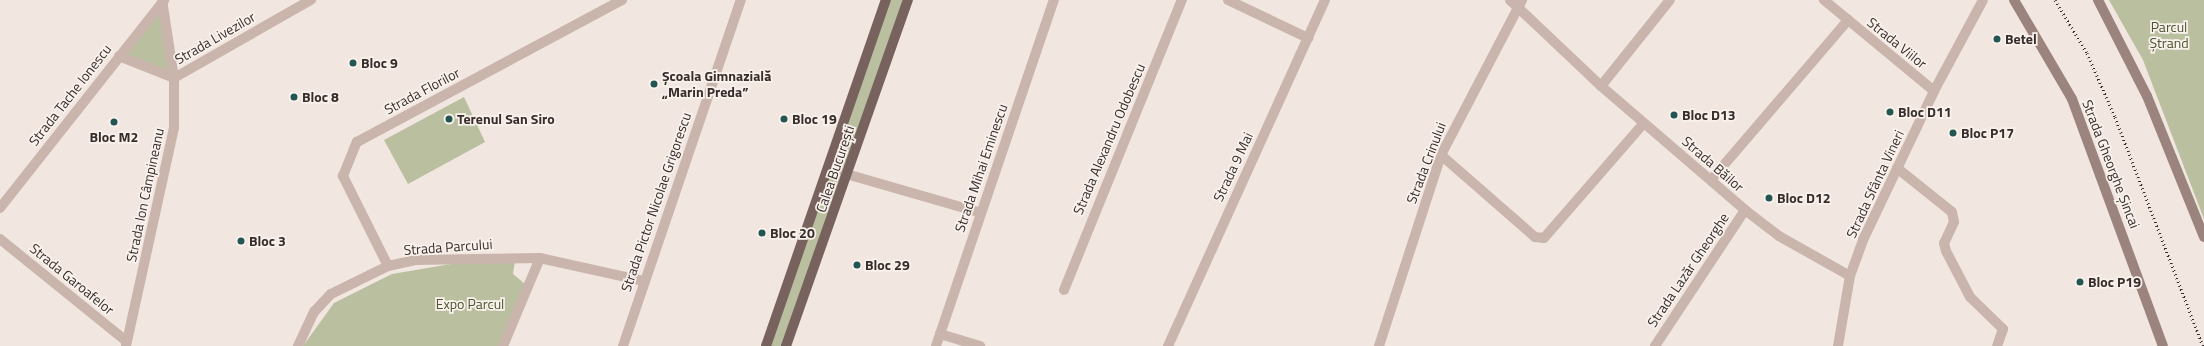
<!DOCTYPE html>
<meta charset="utf-8">
<style>
body{margin:0}
#map{position:relative;width:2204px;height:346px;overflow:hidden;background:#f1e6e0;font-family:"Titillium Web",sans-serif}
div>[style]{position:absolute}
[style*='--x']{left:calc(var(--x)*1px);top:calc(var(--y)*1px);width:calc(var(--w)*1px);rotate:calc(var(--a)*1deg)}
.green>*{inset:0;background:#babfa0}
.minor>*{height:10px;margin:-5px;padding:0 5px;transform-origin:5px;border-radius:5px;background:#c9b5ac}
.tertiary>*{height:10px;margin:-5px;padding:0 5px;transform-origin:5px;border-radius:5px;background:#c9b5ac}
.secondary>*{height:10px;margin:-5px;padding:0 5px;transform-origin:5px;border-radius:5px;background:#9c847e}
.primary>*{height:10px;margin:-5px;padding:0 5px;transform-origin:5px;border-radius:5px;background:#78625d}
.rail>*{height:3px;margin-top:-1.5px;transform-origin:0;background:repeating-linear-gradient(90deg,#372d2b 0 1px,transparent 0 4px)}
.dots>*{width:11px;height:11px;translate:-50% -50%;box-sizing:border-box;border:2px solid #f9f1ec;border-radius:50%}
span{translate:-50% -50%;white-space:nowrap;text-align:center;line-height:1.15;-webkit-text-stroke:3.5px #f9f1ec;paint-order:stroke}
.park-label{font-size:14px;color:#4c5430}
.street-label{font-size:14px;color:#372d2b}
.poi-label{font-size:14px;color:#372d2b;font-weight:700}
.left{translate:0 -50%;text-align:left}
</style>
<div id="map">
<div class="green">
<i style="clip-path:polygon(886px 0,908px 0,787px 346px,766px 346px)"></i>
<i style="clip-path:polygon(2109px 0,2204px 0,2204px 219px,2143px 60px)"></i>
<i style="clip-path:polygon(163px 1px,174px 78px,119px 56px)"></i>
<i style="clip-path:polygon(464px 97px,485px 142px,408px 184px,384px 140px)"></i>
<i style="clip-path:polygon(515px 260px,513px 274px,525px 284px,499px 346px,303px 346px,334px 303px,392px 274px,463px 262px)"></i>
</div>
<div class="minor">
<i style="--x:1228;--y:0;--w:89;--a:25.4"></i>
<i style="--x:1510;--y:0;--w:125;--a:43.4"></i>
<i style="--x:1601;--y:86;--w:190;--a:40.7"></i>
<i style="--x:1745;--y:210;--w:43;--a:37.4"></i>
<i style="--x:1779;--y:236;--w:81;--a:29.4"></i>
<i style="--x:1824;--y:0;--w:143;--a:39.6"></i>
<i style="--x:119;--y:56;--w:59;--a:21.8"></i>
<i style="--x:174;--y:78;--w:158;--a:-29.7"></i>
<i style="--x:1601;--y:86;--w:110;--a:-51.3"></i>
<i style="--x:1441;--y:155;--w:125;--a:41.1"></i>
<i style="--x:1535;--y:237;--w:9;--a:6"></i>
<i style="--x:1544;--y:238;--w:152;--a:-49"></i>
<i style="--x:1897;--y:168;--w:70;--a:38.7"></i>
<i style="--x:1952;--y:212;--w:10;--a:79"></i>
<i style="--x:1954;--y:222;--w:23;--a:115"></i>
<i style="--x:1944;--y:243;--w:8;--a:76"></i>
<i style="--x:1946;--y:251;--w:52;--a:62.4"></i>
<i style="--x:1970;--y:297;--w:46;--a:44.1"></i>
<i style="--x:2003;--y:329;--w:18;--a:109"></i>
<i style="--x:829;--y:169;--w:158;--a:16.1"></i>
<i style="--x:1711;--y:180;--w:211;--a:-49.4"></i>
<i style="--x:0;--y:208;--w:265;--a:-51.7"></i>
<i style="--x:0;--y:239;--w:162;--a:39"></i>
<i style="--x:388;--y:266;--w:101;--a:-116.6"></i>
<i style="--x:343;--y:176;--w:37;--a:-68"></i>
<i style="--x:357;--y:142;--w:301;--a:-28.2"></i>
<i style="--x:1064;--y:290;--w:313;--a:-67.9"></i>
<i style="--x:940;--y:334;--w:42;--a:16.7"></i>
<i style="--x:298;--y:346;--w:38;--a:-65"></i>
<i style="--x:314;--y:312;--w:25;--a:-47"></i>
<i style="--x:331;--y:294;--w:64;--a:-26.2"></i>
<i style="--x:388;--y:266;--w:29;--a:-12"></i>
<i style="--x:416;--y:260;--w:124;--a:-0.9"></i>
<i style="--x:540;--y:258;--w:107;--a:12.5"></i>
<i style="--x:503;--y:346;--w:95;--a:-67.2"></i>
<i style="--x:623;--y:346;--w:366;--a:-71.2"></i>
<i style="--x:936;--y:346;--w:366;--a:-71.2"></i>
<i style="--x:1168;--y:346;--w:380;--a:-65.6"></i>
<i style="--x:1379;--y:346;--w:201;--a:-72"></i>
<i style="--x:1441;--y:155;--w:175;--a:-62.4"></i>
<i style="--x:1655;--y:346;--w:163;--a:-56.5"></i>
<i style="--x:1838;--y:346;--w:71;--a:-80.3"></i>
<i style="--x:1850;--y:276;--w:38;--a:-70"></i>
<i style="--x:1863;--y:240;--w:165;--a:-64.5"></i>
<i style="--x:1934;--y:91;--w:103;--a:-61.7"></i>
</div>
<div class="tertiary">
<i style="--x:126;--y:346;--w:224;--a:-77.6"></i>
<i style="--x:174;--y:127;--w:49;--a:-90"></i>
<i style="--x:174;--y:78;--w:79;--a:-98.7"></i>
</div>
<div class="secondary">
<i style="--x:2014;--y:0;--w:115;--a:59.6"></i>
<i style="--x:2072;--y:99;--w:263;--a:69.8"></i>
<i style="--x:2098;--y:0;--w:108;--a:63"></i>
<i style="--x:2147;--y:96;--w:152;--a:68"></i>
</div>
<div class="primary">
<i style="--x:766;--y:346;--w:366;--a:-70.9"></i>
<i style="--x:786;--y:346;--w:367;--a:-70.6"></i>
</div>
<div class="rail">
<i style="--x:2055;--y:0;--w:62;--a:58.9"></i>
<i style="--x:2087;--y:53;--w:70;--a:66.4"></i>
<i style="--x:2115;--y:117;--w:245;--a:69"></i>
</div>
<div class="dots">
<i style="left:1997px;top:39px;background:#235652"></i>
<i style="left:353px;top:63px;background:#235652"></i>
<i style="left:654px;top:84px;background:#235652"></i>
<i style="left:294px;top:97px;background:#235652"></i>
<i style="left:1890px;top:112px;background:#235652"></i>
<i style="left:1674px;top:115px;background:#235652"></i>
<i style="left:449px;top:119px;background:#235652"></i>
<i style="left:784px;top:119px;background:#235652"></i>
<i style="left:114px;top:122px;background:#235652"></i>
<i style="left:1953px;top:133px;background:#235652"></i>
<i style="left:1769px;top:198px;background:#235652"></i>
<i style="left:762px;top:233px;background:#235652"></i>
<i style="left:241px;top:241px;background:#235652"></i>
<i style="left:857px;top:265px;background:#235652"></i>
<i style="left:2080px;top:282px;background:#235652"></i>
</div>
<div class="park-label">
<span style="left:2169px;top:35px">Parcul<br>Ștrand</span>
<span style="left:470px;top:304px">Expo Parcul</span>
</div>
<div class="street-label">
<span style="left:215px;top:38px;rotate:-30deg">Strada Livezilor</span>
<span style="left:1897px;top:43px;rotate:39deg">Strada Viilor</span>
<span style="left:422px;top:91px;rotate:-28deg">Strada Florilor</span>
<span style="left:70px;top:95px;rotate:-52deg">Strada Tache Ionescu</span>
<span style="left:1109px;top:139px;rotate:-67deg">Strada Alexandru Odobescu</span>
<span style="left:1426px;top:163px;rotate:-69deg">Strada Crinului</span>
<span style="left:1713px;top:164px;rotate:41deg">Strada Băilor</span>
<span style="left:2111px;top:164px;rotate:69deg">Strada Gheorghe Șincai</span>
<span style="left:1233px;top:167px;rotate:-65deg">Strada 9 Mai</span>
<span style="left:981px;top:168px;rotate:-71deg">Strada Mihai Eminescu</span>
<span style="left:835px;top:169px;rotate:-71deg">Calea București</span>
<span style="left:1875px;top:184px;rotate:-65deg">Strada Sfânta Vineri</span>
<span style="left:145px;top:195px;rotate:-78deg">Strada Ion Câmpineanu</span>
<span style="left:656px;top:202px;rotate:-71deg">Strada Pictor Nicolae Grigorescu</span>
<span style="left:448px;top:247px;rotate:-4deg">Strada Parcului</span>
<span style="left:1688px;top:270px;rotate:-56deg">Strada Lazăr Gheorghe</span>
<span style="left:72px;top:279px;rotate:39deg">Strada Garoafelor</span>
</div>
<div class="poi-label">
<span class="left" style="left:2005px;top:39px">Betel</span>
<span class="left" style="left:361px;top:63px">Bloc 9</span>
<span class="left" style="left:662px;top:84px">Școala Gimnazială<br>„Marin Preda”</span>
<span class="left" style="left:302px;top:97px">Bloc 8</span>
<span class="left" style="left:1898px;top:112px">Bloc D11</span>
<span class="left" style="left:1682px;top:115px">Bloc D13</span>
<span class="left" style="left:457px;top:119px">Terenul San Siro</span>
<span class="left" style="left:792px;top:119px">Bloc 19</span>
<span class="left" style="left:1961px;top:133px">Bloc P17</span>
<span style="left:114px;top:137px">Bloc M2</span>
<span class="left" style="left:1777px;top:198px">Bloc D12</span>
<span class="left" style="left:770px;top:233px">Bloc 20</span>
<span class="left" style="left:249px;top:241px">Bloc 3</span>
<span class="left" style="left:865px;top:265px">Bloc 29</span>
<span class="left" style="left:2088px;top:282px">Bloc P19</span>
</div>
</div>
